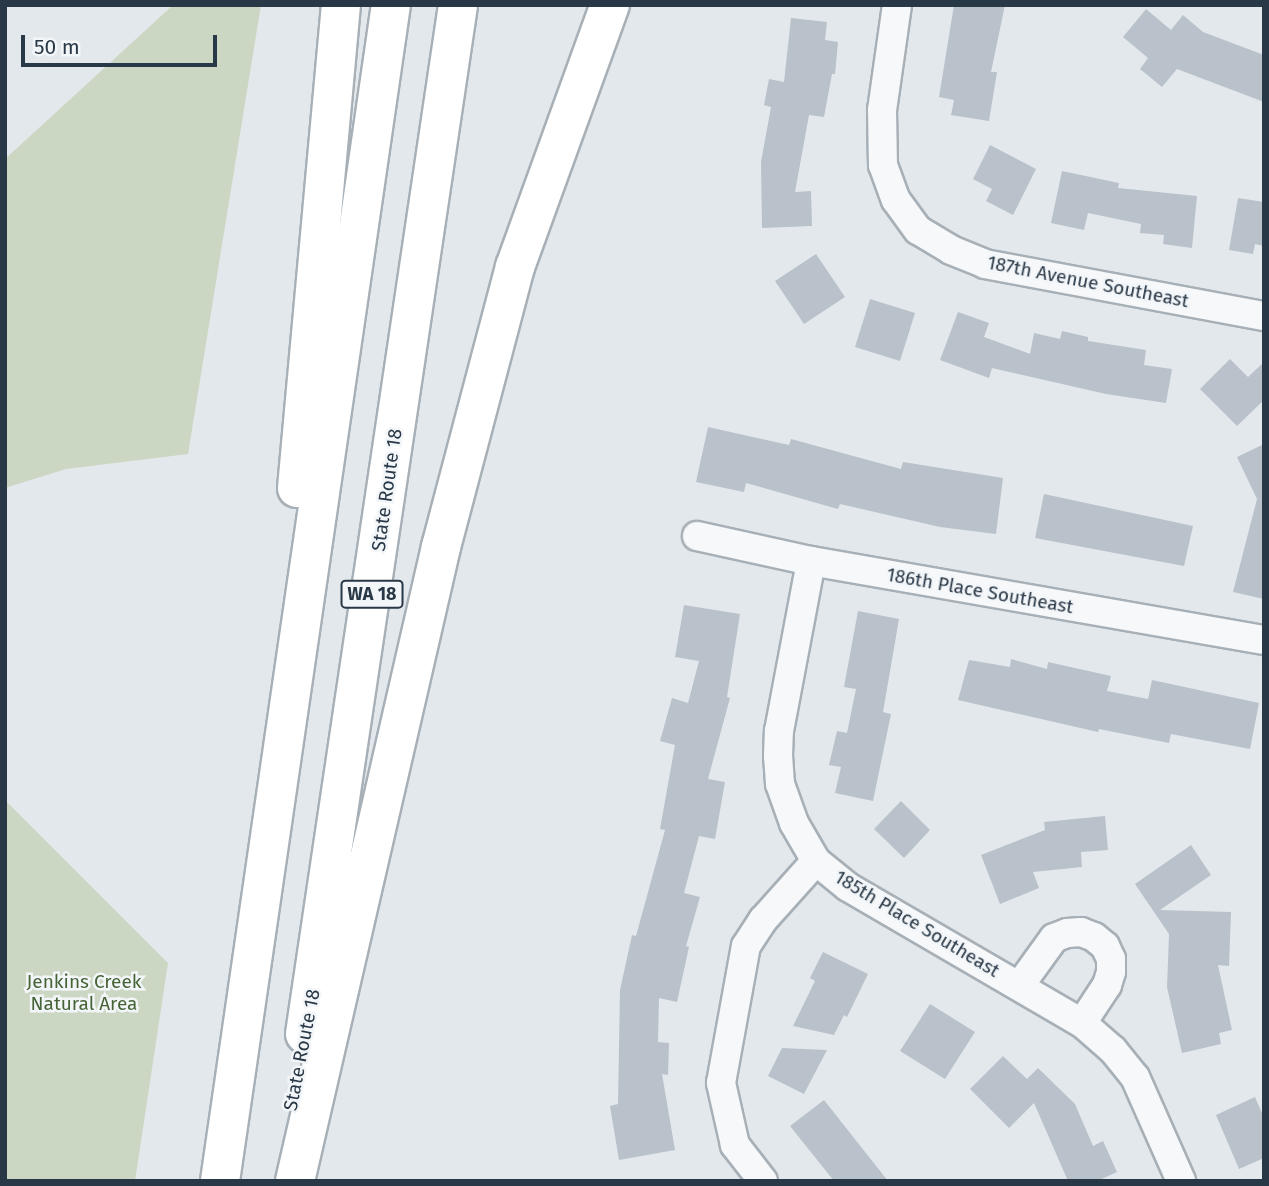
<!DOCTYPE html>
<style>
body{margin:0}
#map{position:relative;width:1269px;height:1186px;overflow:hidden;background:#e3e8ec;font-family:"Fira Sans",sans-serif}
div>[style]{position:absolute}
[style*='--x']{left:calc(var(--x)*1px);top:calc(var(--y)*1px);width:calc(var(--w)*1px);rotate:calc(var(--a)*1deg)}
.green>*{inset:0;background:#cbd7c3}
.building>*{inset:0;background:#b9c2ca}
.roads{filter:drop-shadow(2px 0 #a7b0b7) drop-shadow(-2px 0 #a7b0b7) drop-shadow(0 2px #a7b0b7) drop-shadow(0 -2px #a7b0b7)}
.minor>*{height:28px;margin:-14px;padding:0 14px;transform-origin:14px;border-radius:14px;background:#f6f8fa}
.motorway>*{height:38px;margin:-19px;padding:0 19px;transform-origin:19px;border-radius:19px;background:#fff}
span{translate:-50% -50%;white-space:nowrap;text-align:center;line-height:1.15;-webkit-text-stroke:5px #f3f6f9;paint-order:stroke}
.shield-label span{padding:2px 5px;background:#f3f6f9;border:2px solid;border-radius:5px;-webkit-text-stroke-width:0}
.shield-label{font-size:18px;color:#293846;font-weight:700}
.street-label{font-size:19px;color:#293846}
.park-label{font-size:19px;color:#466335}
.frame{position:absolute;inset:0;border:7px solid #293846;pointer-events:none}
.scale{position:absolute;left:21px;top:35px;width:196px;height:32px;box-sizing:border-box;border:4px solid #293846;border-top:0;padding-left:9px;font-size:21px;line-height:24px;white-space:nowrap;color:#293846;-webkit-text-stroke:5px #f3f6f9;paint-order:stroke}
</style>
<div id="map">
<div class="green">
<i style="clip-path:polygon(173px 5px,261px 5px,188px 454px,66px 469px,5px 488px,5px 159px)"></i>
<i style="clip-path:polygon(5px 800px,168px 963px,135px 1181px,5px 1181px)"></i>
</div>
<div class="building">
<i style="clip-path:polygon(954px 5px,1005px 5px,991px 72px,997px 72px,989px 121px,951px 115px,954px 100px,939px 97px)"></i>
<i style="clip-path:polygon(1146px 9px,1171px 30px,1183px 15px,1203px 32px,1264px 55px,1264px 102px,1177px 69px,1162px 87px,1140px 69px,1148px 58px,1123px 37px)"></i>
<i style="clip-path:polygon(791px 18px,827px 22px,825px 40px,838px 42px,835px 74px,832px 74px,824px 117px,809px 115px,795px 192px,811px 191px,812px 226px,762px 228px,761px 162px,771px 107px,764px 105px,769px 79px,784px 82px)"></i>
<i style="clip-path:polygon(990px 145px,1036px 169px,1013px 215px,986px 201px,992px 189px,973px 179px)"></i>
<i style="clip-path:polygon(1062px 171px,1119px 183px,1118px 188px,1197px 196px,1192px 248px,1163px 244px,1164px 235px,1140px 233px,1141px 224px,1088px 213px,1084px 230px,1051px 223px)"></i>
<i style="clip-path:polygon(1238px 198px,1264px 202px,1264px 246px,1255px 244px,1253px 254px,1229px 250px)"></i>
<i style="clip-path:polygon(816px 254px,845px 297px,804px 324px,775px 281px)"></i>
<i style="clip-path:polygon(870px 299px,915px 313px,900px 361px,855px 347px)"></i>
<i style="clip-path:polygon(958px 312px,989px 323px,984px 337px,1030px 354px,1034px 333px,1060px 339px,1062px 331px,1088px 337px,1088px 341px,1146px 350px,1144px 365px,1172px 369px,1166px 403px,1106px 394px,992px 368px,989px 378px,940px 360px)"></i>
<i style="clip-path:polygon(1230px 359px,1248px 377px,1264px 362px,1264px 400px,1237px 426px,1200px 389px)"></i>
<i style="clip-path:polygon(708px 427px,789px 445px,791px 439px,901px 469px,903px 462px,1003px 478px,996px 534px,940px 527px,840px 504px,838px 509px,746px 483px,744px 492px,696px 482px)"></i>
<i style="clip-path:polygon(1264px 444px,1264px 599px,1233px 592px,1257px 499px,1237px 457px)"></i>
<i style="clip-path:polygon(1044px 494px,1193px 526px,1184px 566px,1035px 538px)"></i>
<i style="clip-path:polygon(684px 605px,740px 614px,727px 697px,730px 698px,708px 779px,725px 782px,715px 839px,699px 836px,684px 893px,700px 897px,686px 946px,689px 947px,677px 1002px,659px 998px,658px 1042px,669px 1043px,668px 1075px,662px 1074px,675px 1150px,619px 1160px,610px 1106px,618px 1104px,620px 990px,632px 935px,636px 936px,665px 830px,660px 829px,675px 745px,660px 741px,672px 698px,688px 703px,699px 661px,675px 657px)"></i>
<i style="clip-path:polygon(858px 611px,899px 619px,883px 712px,891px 714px,873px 801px,835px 793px,841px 767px,829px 765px,837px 731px,847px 733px,856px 689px,844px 687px)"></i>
<i style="clip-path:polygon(1011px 659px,1047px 669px,1048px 662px,1111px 676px,1107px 691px,1148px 699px,1152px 680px,1259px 703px,1250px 749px,1171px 734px,1169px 743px,1099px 729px,1098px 732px,958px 700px,969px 660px,1010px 667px)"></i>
<i style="clip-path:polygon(901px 801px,930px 830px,904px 858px,874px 829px)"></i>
<i style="clip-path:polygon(1105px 816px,1108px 850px,1081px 852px,1082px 867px,1033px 872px,1039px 888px,1000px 904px,981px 855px,1045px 830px,1044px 822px)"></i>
<i style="clip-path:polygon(1191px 845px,1211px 875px,1160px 910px,1231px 912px,1229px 966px,1218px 965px,1232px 1030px,1219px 1033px,1221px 1044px,1182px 1053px,1167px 987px,1169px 934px,1135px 884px)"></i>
<i style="clip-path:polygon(823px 952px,868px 974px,847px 1017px,844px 1015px,834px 1035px,793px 1026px,815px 981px,810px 978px)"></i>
<i style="clip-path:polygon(930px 1004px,975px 1032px,945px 1079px,900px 1051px)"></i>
<i style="clip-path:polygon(782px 1048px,827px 1050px,804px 1094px,768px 1076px)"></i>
<i style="clip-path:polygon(1003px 1056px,1027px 1079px,1038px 1068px,1075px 1104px,1093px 1146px,1103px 1141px,1117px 1172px,1097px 1181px,1068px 1181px,1034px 1103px,1009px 1128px,970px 1089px)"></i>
<i style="clip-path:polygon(1255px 1097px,1264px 1118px,1264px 1158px,1239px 1169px,1216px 1115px)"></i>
<i style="clip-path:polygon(824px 1100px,888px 1181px,834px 1181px,790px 1126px)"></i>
</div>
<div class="roads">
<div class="minor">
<i style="--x:897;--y:5;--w:106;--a:98.1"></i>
<i style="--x:882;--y:110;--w:55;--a:89"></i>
<i style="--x:883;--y:165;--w:37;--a:70"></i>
<i style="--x:896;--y:200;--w:37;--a:54"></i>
<i style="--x:918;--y:230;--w:39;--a:31"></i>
<i style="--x:951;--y:250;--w:37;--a:22"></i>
<i style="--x:985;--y:264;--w:284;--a:10.6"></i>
<i style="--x:697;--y:536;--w:117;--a:12.4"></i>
<i style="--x:811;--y:561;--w:460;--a:9.9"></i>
<i style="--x:816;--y:861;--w:41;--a:39.1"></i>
<i style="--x:848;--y:887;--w:271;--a:30.2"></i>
<i style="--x:1082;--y:1023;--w:41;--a:41.1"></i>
<i style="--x:1113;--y:1050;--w:35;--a:51"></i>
<i style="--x:1135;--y:1077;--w:114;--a:66.1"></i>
<i style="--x:1020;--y:985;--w:58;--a:-54.1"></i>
<i style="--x:1054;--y:938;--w:14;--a:-21"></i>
<i style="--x:1067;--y:933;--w:14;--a:-4"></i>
<i style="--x:1081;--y:932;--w:14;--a:21"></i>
<i style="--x:1094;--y:937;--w:14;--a:39"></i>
<i style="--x:1105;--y:946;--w:14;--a:65"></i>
<i style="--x:1111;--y:959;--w:13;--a:90"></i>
<i style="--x:1111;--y:972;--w:14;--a:107"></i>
<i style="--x:1107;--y:985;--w:45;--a:123.3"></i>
<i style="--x:763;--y:1181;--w:46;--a:-127.9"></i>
<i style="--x:735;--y:1145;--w:64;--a:-102.7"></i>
<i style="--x:721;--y:1083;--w:139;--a:-79.7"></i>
<i style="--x:746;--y:946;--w:31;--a:-57"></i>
<i style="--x:763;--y:920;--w:79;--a:-48.1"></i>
<i style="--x:816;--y:861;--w:44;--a:-120.1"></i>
<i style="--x:794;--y:823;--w:41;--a:-109.7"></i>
<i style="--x:780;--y:784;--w:28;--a:-94"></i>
<i style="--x:778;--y:756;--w:25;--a:-88"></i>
<i style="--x:779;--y:731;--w:173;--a:-79.3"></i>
</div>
<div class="motorway">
<i style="--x:297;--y:488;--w:485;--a:-84.8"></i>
<i style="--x:305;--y:1034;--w:1040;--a:-81.54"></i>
<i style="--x:220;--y:1181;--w:1188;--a:-81.73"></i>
<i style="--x:295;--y:1181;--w:651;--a:-77.03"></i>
<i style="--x:441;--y:547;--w:290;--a:-75.2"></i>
<i style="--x:515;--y:267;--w:279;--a:-70.1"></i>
</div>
</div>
<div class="shield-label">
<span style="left:372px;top:594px">WA 18</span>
</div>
<div class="street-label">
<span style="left:1088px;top:282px;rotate:11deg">187th Avenue Southeast</span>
<span style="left:387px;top:490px;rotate:-82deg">State Route 18</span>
<span style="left:980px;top:591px;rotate:10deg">186th Place Southeast</span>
<span style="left:917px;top:924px;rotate:31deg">185th Place Southeast</span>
<span style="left:302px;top:1050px;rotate:-79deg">State Route 18</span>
</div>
<div class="park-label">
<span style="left:84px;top:993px">Jenkins Creek<br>Natural Area</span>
</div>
<div class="frame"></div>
<div class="scale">50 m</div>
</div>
